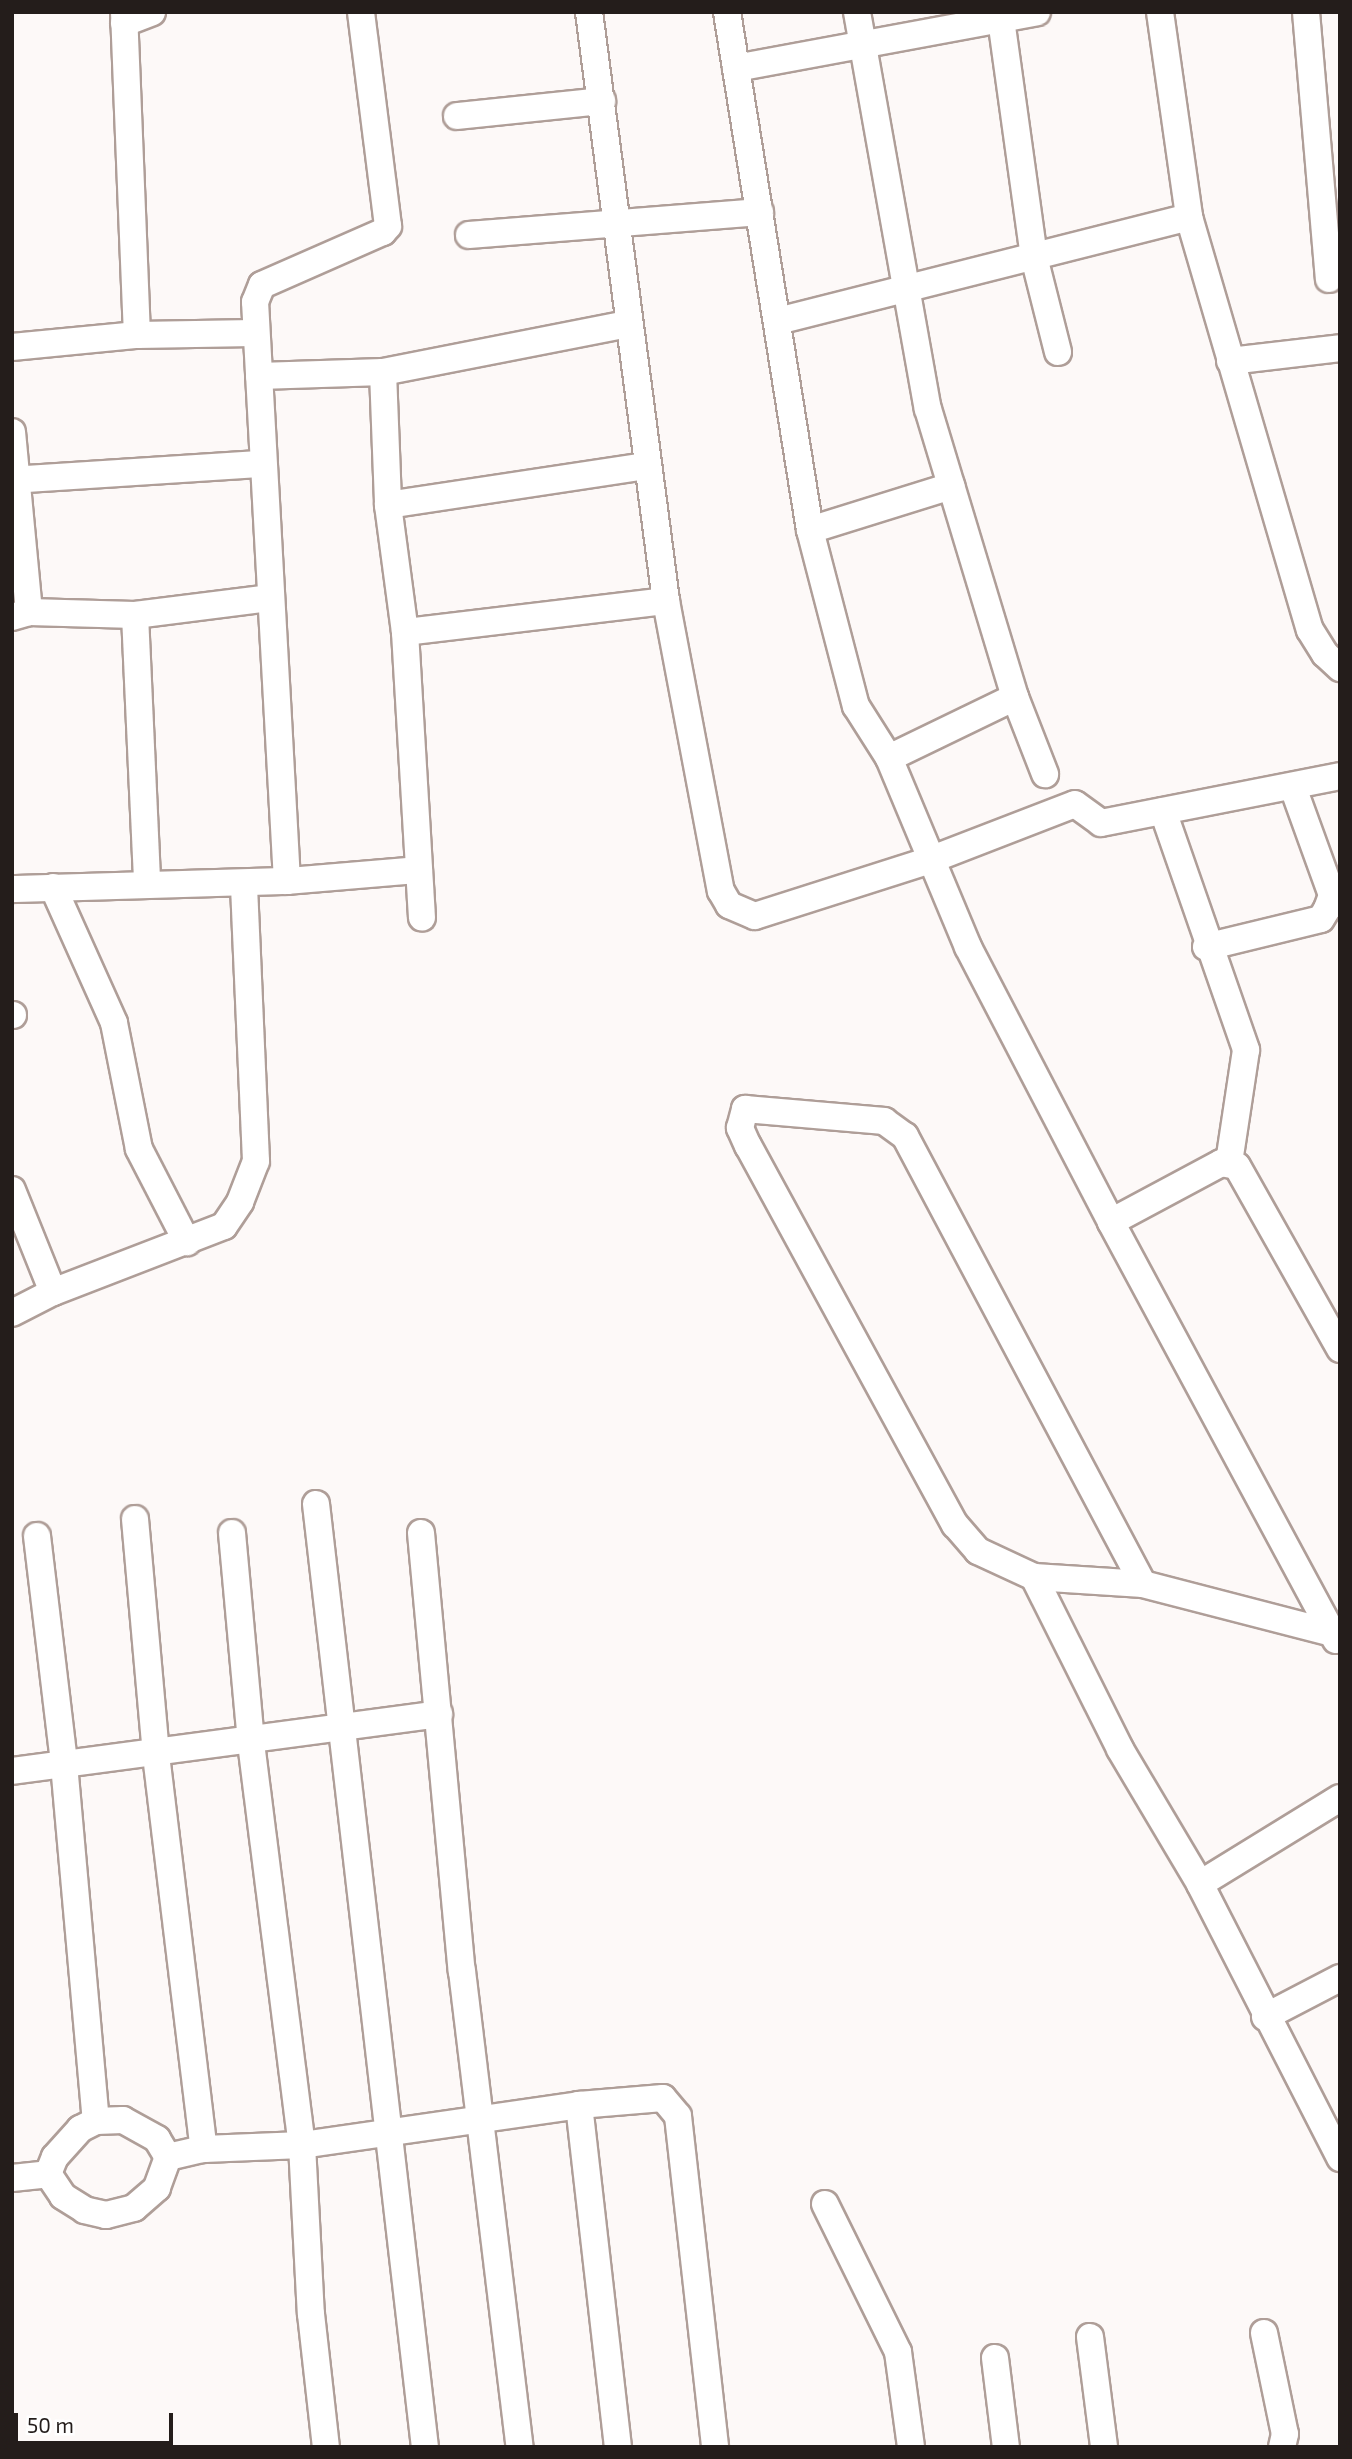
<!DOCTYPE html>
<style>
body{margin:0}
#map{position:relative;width:1352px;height:2459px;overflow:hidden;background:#fdf9f8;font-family:"Exo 2",sans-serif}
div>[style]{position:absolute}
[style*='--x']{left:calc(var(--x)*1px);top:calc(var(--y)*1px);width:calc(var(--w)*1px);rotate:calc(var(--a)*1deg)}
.roads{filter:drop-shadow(2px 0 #af9e98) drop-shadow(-2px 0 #af9e98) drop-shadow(0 2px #af9e98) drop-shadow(0 -2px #af9e98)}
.street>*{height:26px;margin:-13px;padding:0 13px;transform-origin:13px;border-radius:13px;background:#fff}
span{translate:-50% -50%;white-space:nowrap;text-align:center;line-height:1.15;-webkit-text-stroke:6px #fff;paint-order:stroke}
.frame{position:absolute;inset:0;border:14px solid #241d1b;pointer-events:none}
.scale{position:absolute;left:14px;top:2413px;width:159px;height:32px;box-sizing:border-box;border:4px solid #241d1b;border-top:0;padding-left:9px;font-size:21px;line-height:24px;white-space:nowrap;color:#241d1b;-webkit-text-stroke:5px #fff;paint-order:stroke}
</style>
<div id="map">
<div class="roads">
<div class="street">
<i style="--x:124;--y:12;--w:323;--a:87.7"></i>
<i style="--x:589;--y:12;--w:594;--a:82.55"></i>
<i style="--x:666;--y:601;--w:295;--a:79.3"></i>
<i style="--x:721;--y:891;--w:16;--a:60"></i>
<i style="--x:729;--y:905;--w:28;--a:23"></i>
<i style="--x:755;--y:916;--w:184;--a:-17.7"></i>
<i style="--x:930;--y:860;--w:155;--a:-21.1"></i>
<i style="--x:1075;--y:804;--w:32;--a:36"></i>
<i style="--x:1101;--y:823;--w:244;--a:-11.1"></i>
<i style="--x:727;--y:12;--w:525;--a:80.9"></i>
<i style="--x:810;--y:530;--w:182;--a:75.4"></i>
<i style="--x:856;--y:706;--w:62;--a:57.6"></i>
<i style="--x:889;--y:758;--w:205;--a:67.3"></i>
<i style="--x:968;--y:947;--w:310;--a:62.5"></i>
<i style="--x:857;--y:12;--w:403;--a:79.9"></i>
<i style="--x:928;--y:409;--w:301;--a:73.2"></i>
<i style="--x:1015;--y:697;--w:83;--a:68.7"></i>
<i style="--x:1000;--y:12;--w:247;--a:82.1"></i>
<i style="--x:1034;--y:257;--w:98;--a:75.8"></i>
<i style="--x:1160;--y:12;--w:207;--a:81.9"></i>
<i style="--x:1189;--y:217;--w:430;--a:73.7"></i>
<i style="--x:1310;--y:630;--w:28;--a:58"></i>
<i style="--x:1325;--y:654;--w:21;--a:43"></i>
<i style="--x:1306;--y:12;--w:268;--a:85.1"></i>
<i style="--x:124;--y:23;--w:30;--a:-21"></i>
<i style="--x:736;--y:68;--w:306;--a:-10.5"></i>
<i style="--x:457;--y:116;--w:146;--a:-5.9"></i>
<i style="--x:469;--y:235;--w:292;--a:-4.5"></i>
<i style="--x:778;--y:321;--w:424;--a:-14.2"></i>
<i style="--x:12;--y:347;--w:126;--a:-5.5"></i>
<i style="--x:137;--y:335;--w:117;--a:-1"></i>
<i style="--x:1230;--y:361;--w:111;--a:-6.7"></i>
<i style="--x:383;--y:372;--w:133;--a:87.8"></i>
<i style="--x:388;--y:505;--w:128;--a:82.4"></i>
<i style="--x:405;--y:632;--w:286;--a:86.6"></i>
<i style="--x:259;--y:376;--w:124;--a:-1.8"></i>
<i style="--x:383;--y:372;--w:250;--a:-11.1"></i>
<i style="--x:12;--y:432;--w:181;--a:84.6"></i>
<i style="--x:12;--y:480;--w:250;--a:-3.7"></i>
<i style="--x:388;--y:505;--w:262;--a:-8.6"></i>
<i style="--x:810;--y:530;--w:148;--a:-17.3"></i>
<i style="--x:135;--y:615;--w:269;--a:87.4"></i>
<i style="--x:12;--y:617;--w:18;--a:-16"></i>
<i style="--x:29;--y:612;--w:106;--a:1.6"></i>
<i style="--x:135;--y:615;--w:135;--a:-7.2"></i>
<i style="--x:405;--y:632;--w:263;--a:-6.8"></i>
<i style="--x:889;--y:758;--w:140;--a:-25.8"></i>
<i style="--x:1163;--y:811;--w:253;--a:70.8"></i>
<i style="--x:1246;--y:1050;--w:113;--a:98.6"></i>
<i style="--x:287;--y:881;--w:132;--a:-4.8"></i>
<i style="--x:53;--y:887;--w:149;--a:65.8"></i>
<i style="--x:114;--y:1023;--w:128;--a:78.8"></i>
<i style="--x:139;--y:1149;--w:105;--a:62.7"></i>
<i style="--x:12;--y:889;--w:275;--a:-1.7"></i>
<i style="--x:287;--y:881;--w:580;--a:-93.16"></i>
<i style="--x:255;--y:302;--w:18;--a:-68"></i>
<i style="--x:262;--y:285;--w:132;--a:-23.7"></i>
<i style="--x:383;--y:232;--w:8;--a:-50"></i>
<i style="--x:388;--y:226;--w:216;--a:-97.2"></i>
<i style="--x:1206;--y:947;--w:118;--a:-13.7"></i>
<i style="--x:1321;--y:919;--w:12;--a:-59"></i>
<i style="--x:1327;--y:909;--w:15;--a:-70"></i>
<i style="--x:1332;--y:895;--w:115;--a:-109.9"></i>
<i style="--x:12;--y:1015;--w:1;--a:0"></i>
<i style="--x:12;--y:1190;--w:110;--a:68.1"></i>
<i style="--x:12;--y:1313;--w:46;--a:-27.1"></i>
<i style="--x:53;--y:1292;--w:183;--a:-21.1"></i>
<i style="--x:224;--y:1226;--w:29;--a:-56"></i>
<i style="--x:240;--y:1202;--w:44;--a:-68.7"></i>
<i style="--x:256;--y:1161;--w:276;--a:-92.5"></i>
<i style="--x:316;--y:1504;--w:949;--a:83.41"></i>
<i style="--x:135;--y:1519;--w:237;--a:84.9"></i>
<i style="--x:156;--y:1755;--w:397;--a:83.1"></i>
<i style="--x:232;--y:1533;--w:211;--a:84.8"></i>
<i style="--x:251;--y:1743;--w:405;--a:82.8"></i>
<i style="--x:302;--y:2145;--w:169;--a:87"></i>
<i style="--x:311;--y:2314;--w:134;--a:83.6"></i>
<i style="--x:421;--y:1533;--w:440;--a:84.7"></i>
<i style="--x:462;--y:1971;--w:480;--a:83.1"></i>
<i style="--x:37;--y:1536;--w:230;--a:83.2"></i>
<i style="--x:64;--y:1764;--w:358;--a:84.9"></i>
<i style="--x:1034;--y:1577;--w:62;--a:-155.1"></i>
<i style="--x:978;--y:1551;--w:35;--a:-131"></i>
<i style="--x:955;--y:1525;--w:432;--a:-118.6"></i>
<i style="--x:748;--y:1146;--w:20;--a:-114"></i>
<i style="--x:740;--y:1128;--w:20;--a:-75"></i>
<i style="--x:745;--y:1109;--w:140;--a:4.9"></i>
<i style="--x:884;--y:1121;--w:26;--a:36"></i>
<i style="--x:905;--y:1136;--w:507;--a:62.02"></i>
<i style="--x:1332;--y:1633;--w:195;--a:-165.5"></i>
<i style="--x:1143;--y:1584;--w:109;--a:-176.3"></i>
<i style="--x:1034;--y:1577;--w:192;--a:63.4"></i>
<i style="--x:1120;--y:1749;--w:157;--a:59.3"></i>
<i style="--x:1200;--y:1884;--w:308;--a:62.9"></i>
<i style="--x:1336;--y:1640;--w:475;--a:-118.3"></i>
<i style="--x:1111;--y:1222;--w:125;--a:-28.2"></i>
<i style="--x:1221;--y:1163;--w:16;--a:11"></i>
<i style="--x:1237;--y:1166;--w:210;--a:60.6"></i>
<i style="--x:12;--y:1771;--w:431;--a:-7.6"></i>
<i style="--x:1200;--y:1884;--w:164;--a:-31.6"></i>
<i style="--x:1265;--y:2017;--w:85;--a:-27.5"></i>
<i style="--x:579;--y:2105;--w:344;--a:83.5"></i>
<i style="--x:123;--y:2120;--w:39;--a:29"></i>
<i style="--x:157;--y:2139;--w:21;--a:59"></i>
<i style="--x:168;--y:2157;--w:33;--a:110"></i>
<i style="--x:157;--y:2188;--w:30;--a:139"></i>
<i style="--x:134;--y:2208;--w:29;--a:166"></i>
<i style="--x:106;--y:2215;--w:22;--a:-167"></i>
<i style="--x:85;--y:2210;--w:26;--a:-148"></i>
<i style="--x:63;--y:2196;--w:27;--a:-124"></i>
<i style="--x:48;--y:2174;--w:18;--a:-68"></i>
<i style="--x:55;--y:2157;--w:38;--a:-48"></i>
<i style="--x:80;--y:2129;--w:18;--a:-27"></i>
<i style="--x:96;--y:2121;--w:27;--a:-2"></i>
<i style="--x:168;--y:2157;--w:37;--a:-13"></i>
<i style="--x:204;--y:2149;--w:98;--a:-2.3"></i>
<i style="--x:302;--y:2145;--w:280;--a:-8.2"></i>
<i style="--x:579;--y:2105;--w:84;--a:-4.8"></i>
<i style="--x:663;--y:2098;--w:23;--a:50"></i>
<i style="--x:678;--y:2116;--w:333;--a:83.6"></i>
<i style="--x:12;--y:2178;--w:36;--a:-6"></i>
<i style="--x:825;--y:2204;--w:165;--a:63.7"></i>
<i style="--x:898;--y:2352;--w:96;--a:82.2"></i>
<i style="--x:1264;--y:2333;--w:103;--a:78.3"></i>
<i style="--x:1285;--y:2434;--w:13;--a:103"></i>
<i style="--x:1090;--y:2337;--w:111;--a:82.7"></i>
<i style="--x:995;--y:2358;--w:90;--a:83"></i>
</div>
</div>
<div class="frame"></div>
<div class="scale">50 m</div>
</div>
